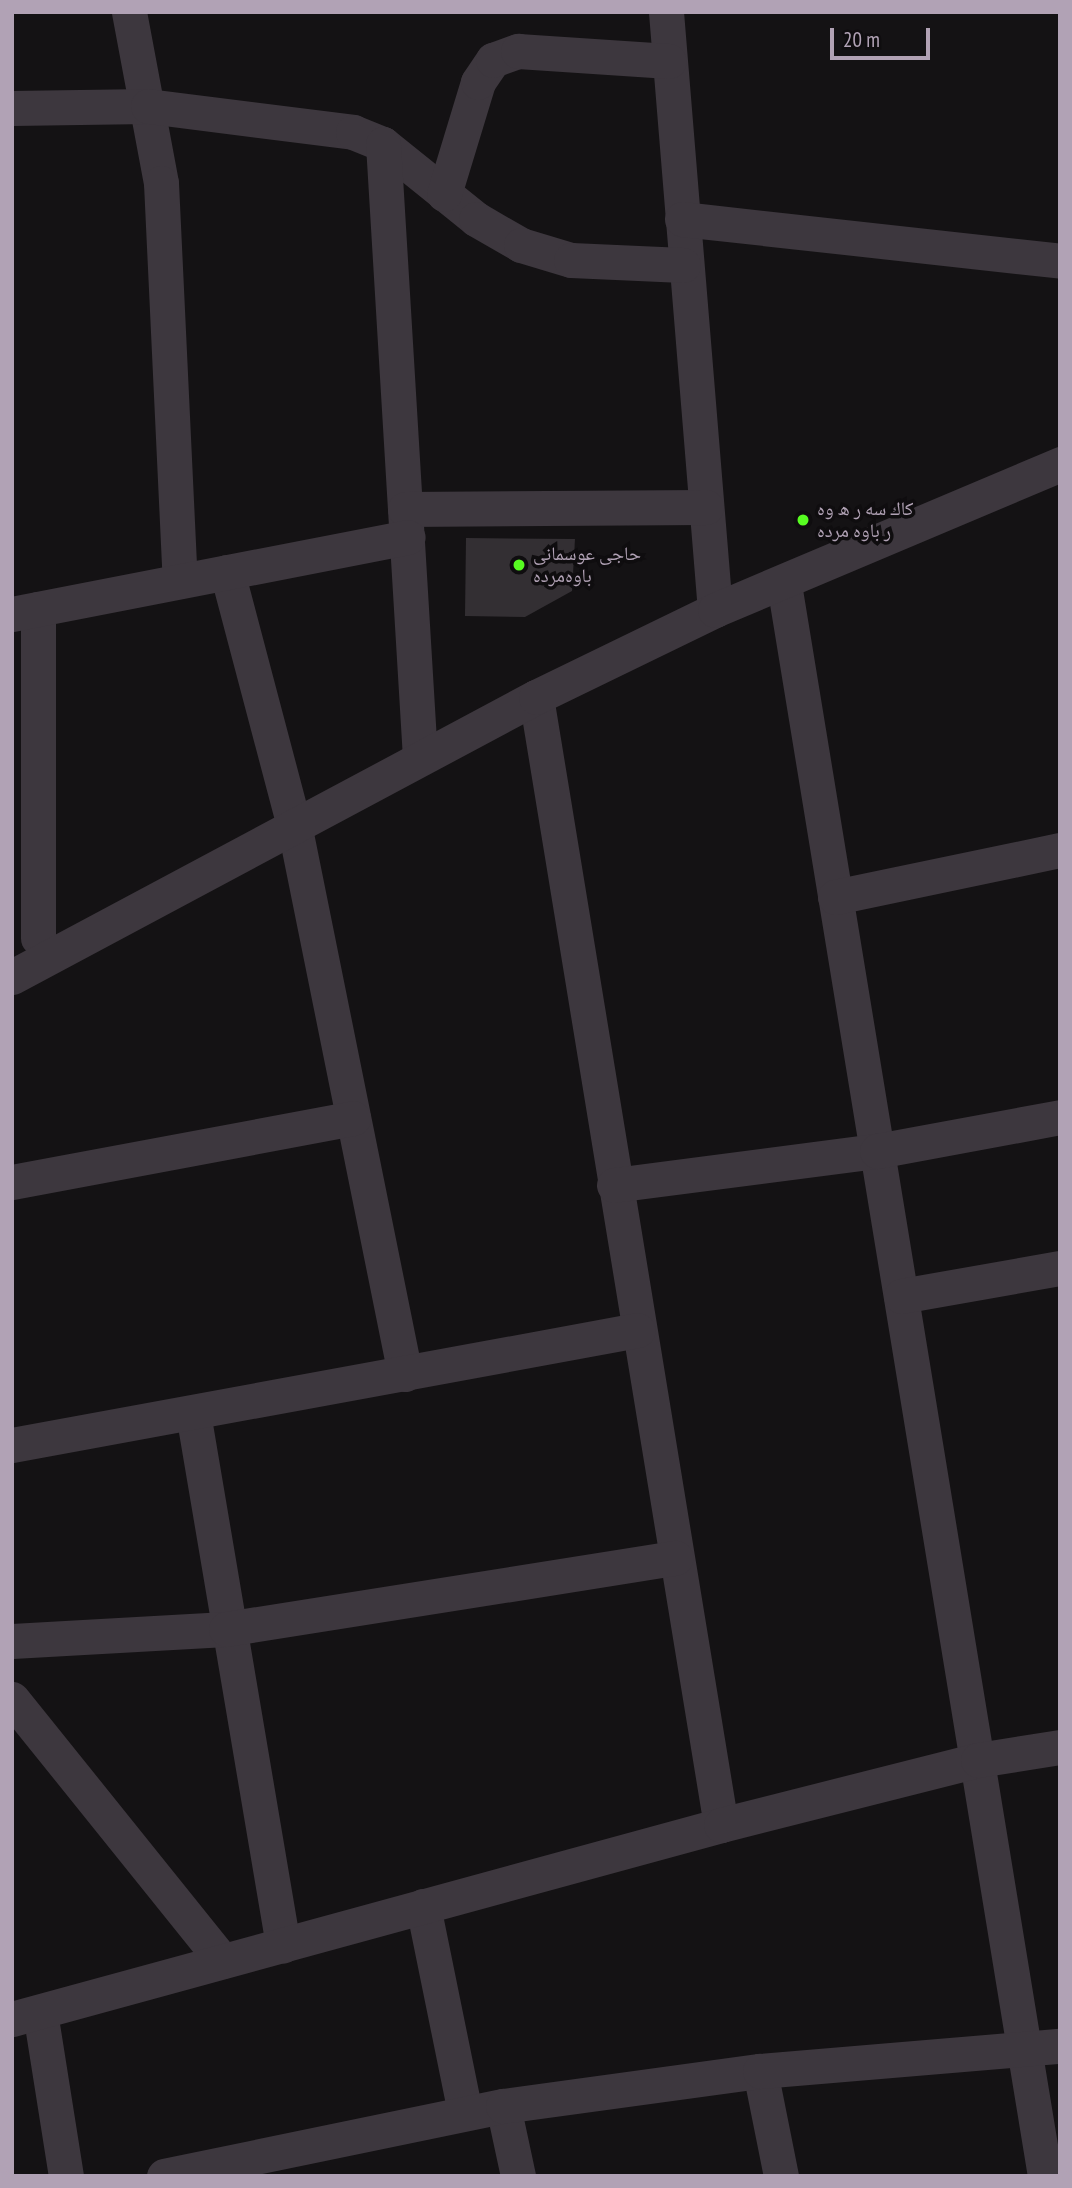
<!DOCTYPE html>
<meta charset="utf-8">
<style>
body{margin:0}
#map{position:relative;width:1072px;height:2188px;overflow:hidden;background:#141214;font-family:"PT Sans Narrow","Noto Naskh Arabic",sans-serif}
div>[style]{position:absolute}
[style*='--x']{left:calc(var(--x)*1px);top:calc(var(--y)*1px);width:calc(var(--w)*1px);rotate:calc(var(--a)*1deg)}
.building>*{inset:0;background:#332f33}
.minor>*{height:35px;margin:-17.5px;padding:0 17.5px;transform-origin:17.5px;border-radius:17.5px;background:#3d373e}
.dots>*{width:19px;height:19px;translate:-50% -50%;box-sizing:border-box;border:4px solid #0f0d0f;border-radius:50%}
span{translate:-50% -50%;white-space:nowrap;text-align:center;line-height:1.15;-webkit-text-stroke:7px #0f0d0f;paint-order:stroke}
.poi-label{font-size:19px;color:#b1a2b5}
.left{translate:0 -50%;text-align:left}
.frame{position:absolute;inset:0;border:14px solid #b1a2b5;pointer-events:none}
.scale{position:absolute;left:830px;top:28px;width:100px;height:32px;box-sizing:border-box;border:4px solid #b1a2b5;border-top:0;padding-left:9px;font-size:21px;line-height:24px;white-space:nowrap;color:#b1a2b5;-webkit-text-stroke:5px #0f0d0f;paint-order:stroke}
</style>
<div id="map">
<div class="building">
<i style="clip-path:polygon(466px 538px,575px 539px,572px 591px,525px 617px,465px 616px)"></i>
</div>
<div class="minor">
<i style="--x:129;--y:12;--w:174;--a:79.4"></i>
<i style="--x:161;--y:183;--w:398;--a:87.3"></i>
<i style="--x:666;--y:12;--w:600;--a:85.32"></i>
<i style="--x:12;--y:108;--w:136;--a:-0.8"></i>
<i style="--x:148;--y:106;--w:207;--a:7.2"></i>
<i style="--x:353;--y:132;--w:32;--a:22"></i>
<i style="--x:383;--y:144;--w:119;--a:38.9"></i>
<i style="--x:476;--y:219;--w:52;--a:30"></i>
<i style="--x:521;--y:245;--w:52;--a:16.7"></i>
<i style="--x:571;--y:260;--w:112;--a:2.6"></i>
<i style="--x:383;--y:144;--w:615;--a:86.55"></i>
<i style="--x:444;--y:194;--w:117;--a:-73.1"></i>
<i style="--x:478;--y:82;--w:27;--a:-56"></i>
<i style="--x:493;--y:60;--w:27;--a:-20"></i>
<i style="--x:518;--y:51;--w:151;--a:3.8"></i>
<i style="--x:682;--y:219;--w:380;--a:6.3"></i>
<i style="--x:405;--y:509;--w:301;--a:-0.4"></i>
<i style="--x:227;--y:572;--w:266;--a:75.2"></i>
<i style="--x:295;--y:829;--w:556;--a:78.59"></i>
<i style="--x:784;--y:584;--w:1613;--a:80.69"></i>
<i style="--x:38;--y:609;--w:329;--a:90"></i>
<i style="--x:12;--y:614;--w:403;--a:-11"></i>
<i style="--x:536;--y:697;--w:1143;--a:80.69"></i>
<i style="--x:835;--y:897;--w:230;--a:-11.8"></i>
<i style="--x:12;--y:977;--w:594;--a:-28.12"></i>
<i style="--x:536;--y:697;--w:199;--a:-25.9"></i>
<i style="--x:715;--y:610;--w:375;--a:-22.9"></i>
<i style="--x:12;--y:1182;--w:347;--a:-10.6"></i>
<i style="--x:614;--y:1185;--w:265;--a:-7.4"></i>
<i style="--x:877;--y:1151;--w:186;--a:-10.5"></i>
<i style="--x:901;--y:1296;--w:161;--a:-10"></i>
<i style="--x:193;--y:1413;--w:540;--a:80.4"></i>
<i style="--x:12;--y:1445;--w:636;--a:-10.41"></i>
<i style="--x:12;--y:1641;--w:214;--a:-3.2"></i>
<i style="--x:226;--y:1629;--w:455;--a:-9"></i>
<i style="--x:12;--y:1699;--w:336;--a:51.2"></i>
<i style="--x:423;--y:1906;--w:211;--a:78.5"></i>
<i style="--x:40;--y:2012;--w:166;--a:81"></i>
<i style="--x:12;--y:2019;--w:735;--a:-15.3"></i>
<i style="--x:721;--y:1825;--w:265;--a:-14.2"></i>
<i style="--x:978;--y:1760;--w:83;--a:-9"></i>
<i style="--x:760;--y:2071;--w:107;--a:78.7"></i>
<i style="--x:503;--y:2106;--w:72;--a:77.9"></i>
<i style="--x:164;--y:2176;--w:346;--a:-11.7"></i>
<i style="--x:503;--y:2106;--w:259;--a:-7.8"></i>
<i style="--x:760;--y:2071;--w:301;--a:-4.8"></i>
</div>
<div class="dots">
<i style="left:803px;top:520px;background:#57fc21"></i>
<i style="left:519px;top:565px;background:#57fc21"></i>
</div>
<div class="poi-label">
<span class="left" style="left:817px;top:520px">كاك سه ر ه وه<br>ر باوه مرده</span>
<span class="left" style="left:533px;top:565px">حاجی عوسمانی<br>باوەمردە</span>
</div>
<div class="frame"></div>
<div class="scale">20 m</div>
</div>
